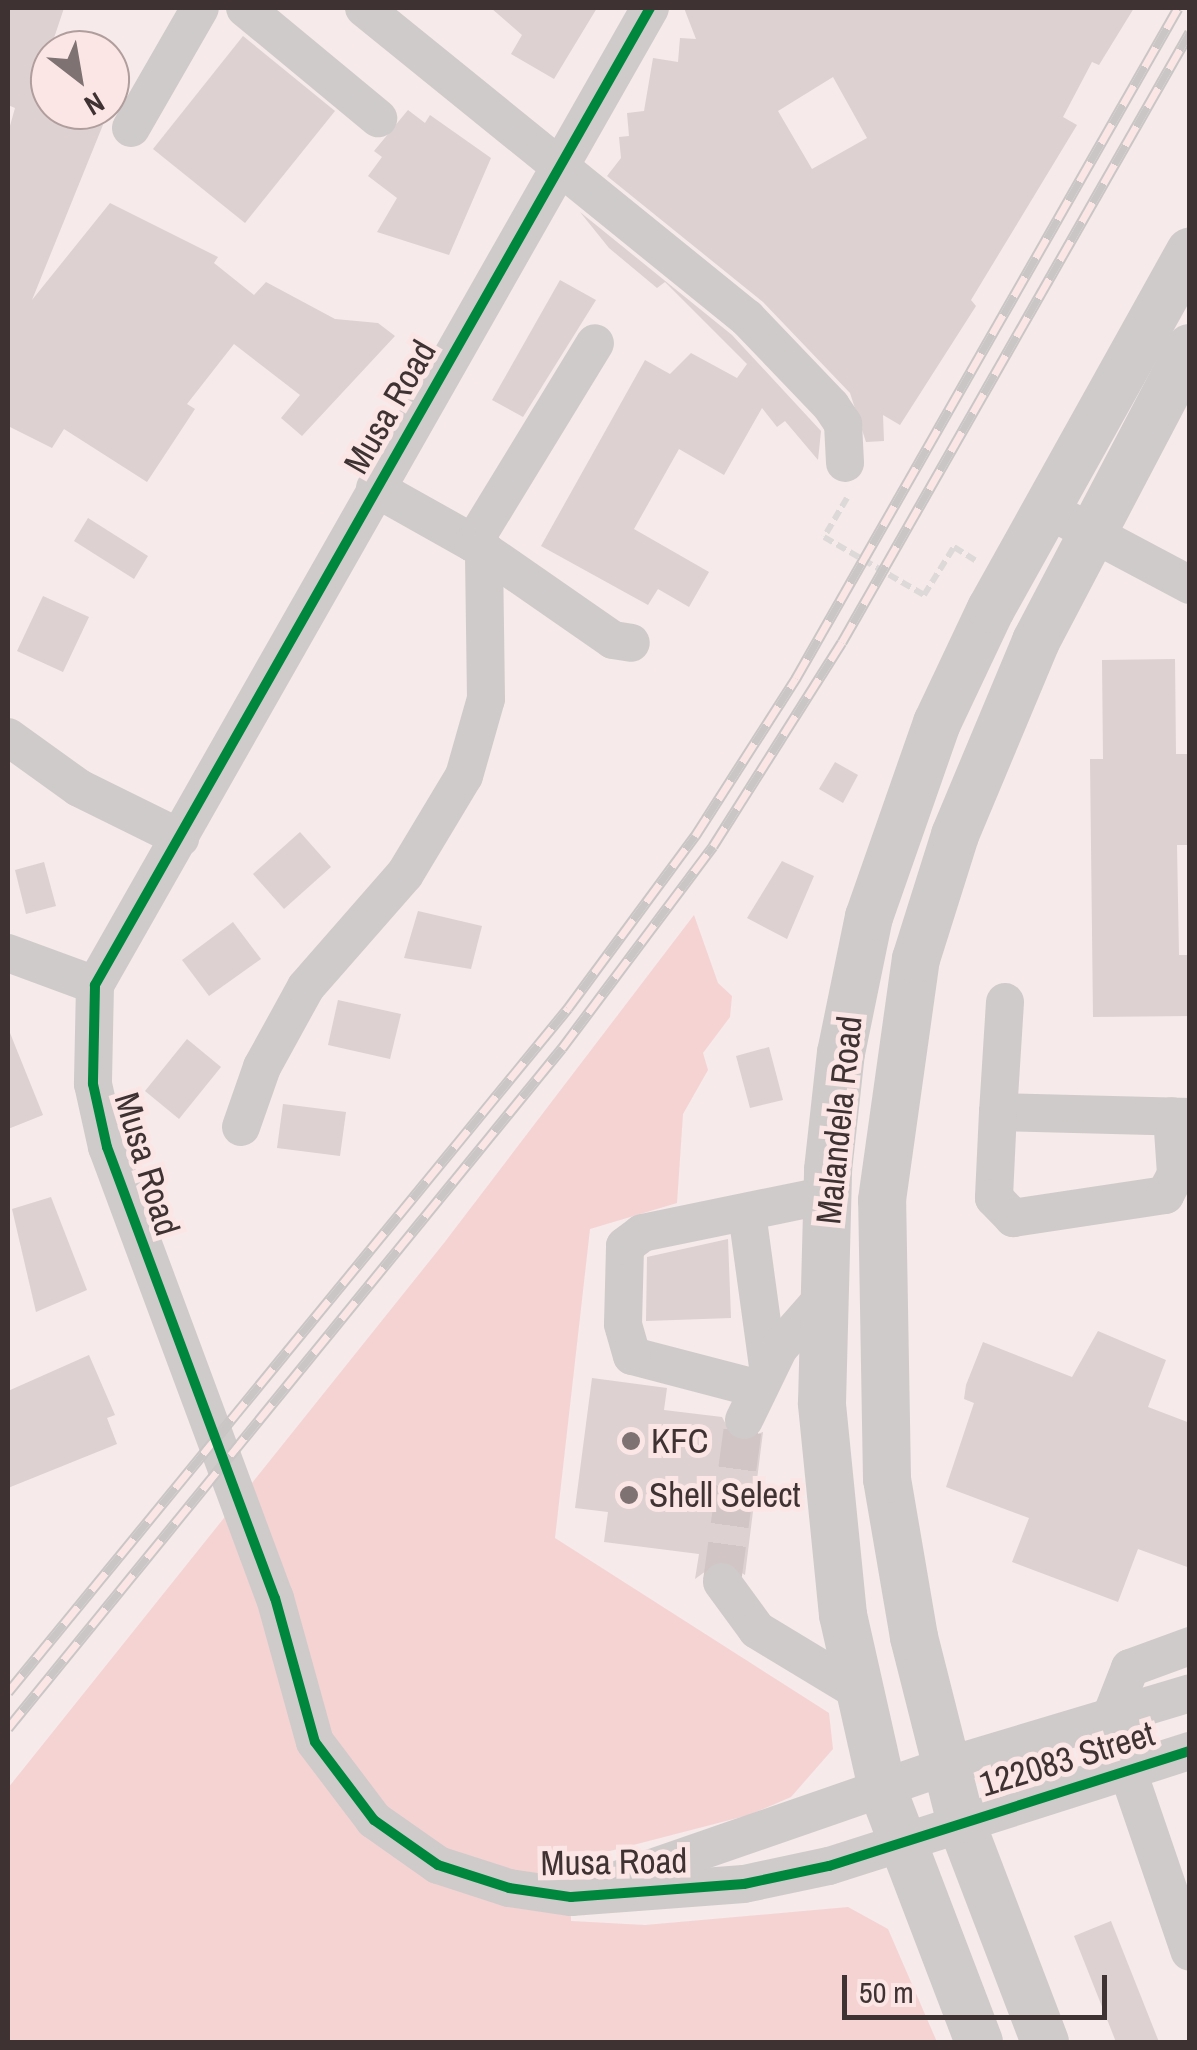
<!DOCTYPE html>
<style>
body{margin:0}
#map{position:relative;width:1197px;height:2050px;overflow:hidden;background:#f6eaea;font-family:"Archivo Narrow",sans-serif}
div>[style]{position:absolute}
[style*='--x']{left:calc(var(--x)*1px);top:calc(var(--y)*1px);width:calc(var(--w)*1px);rotate:calc(var(--a)*1deg)}
.green>*{inset:0;background:#f5d3d2}
.building>*{inset:0;background:#ddd1d1}
.minor-tunnel>*{height:38px;margin-top:-19px;transform-origin:0;background:repeating-linear-gradient(90deg,#d1c5c5 0 38px,transparent 0 57px)}
.path>*{height:6px;margin-top:-3px;transform-origin:0;background:repeating-linear-gradient(90deg,#ddd9d9 0 10px,transparent 0 15px)}
.minor>*{height:38px;margin:-19px;padding:0 19px;transform-origin:19px;border-radius:19px;background:#cfcbcb}
.major>*{height:48px;margin:-24px;padding:0 24px;transform-origin:24px;border-radius:24px;background:#cfcbcb}
.rail>*{height:11px;margin-top:-5.5px;transform-origin:0;background:repeating-linear-gradient(90deg,#fbe6e5 0 22px,#cac6c6 0 44px);box-sizing:border-box;border-block:2px solid #cac6c6}
.cycleway>*{height:10px;margin:-5px;padding:0 5px;transform-origin:5px;border-radius:5px;background:#00873e}
.dots>*{width:28px;height:28px;translate:-50% -50%;box-sizing:border-box;border:5px solid #fbe6e5;border-radius:50%}
span{translate:-50% -50%;white-space:nowrap;text-align:center;line-height:1.15;-webkit-text-stroke:10px #fbe6e5;paint-order:stroke}
.street-label{font-size:35px;color:#3f3232}
.poi-label{font-size:35px;color:#3f3232}
.left{translate:0 -50%;text-align:left}
.frame{position:absolute;inset:0;border:10px solid #3f3232;pointer-events:none}
.north{position:absolute;left:30px;top:30px;width:100px;height:100px;box-sizing:border-box;background:#fbe6e5;border:2px solid #b09e9d;border-radius:50%;rotate:149deg;font-size:28px;font-weight:700;line-height:40px;text-align:center;color:#3f3232}
.north::after{content:'';display:block;margin:auto;width:35px;height:45px;background:#7f7272;clip-path:polygon(50% 0,100% 100%,50% 72%,0 100%)}
.scale{position:absolute;left:842px;top:1975px;width:265px;height:45px;box-sizing:border-box;border:5px solid #3f3232;border-top:0;padding-left:12px;font-size:30px;line-height:35px;white-space:nowrap;color:#3f3232;-webkit-text-stroke:8px #fbe6e5;paint-order:stroke}
</style>
<div id="map">
<div class="green">
<i style="clip-path:polygon(694px 915px,718px 983px,732px 996px,730px 1017px,703px 1053px,708px 1070px,683px 1114px,677px 1203px,590px 1229px,555px 1538px,829px 1713px,833px 1749px,791px 1797px,749px 1815px,610px 1851px,569px 1852px,571px 1921px,645px 1925px,848px 1907px,888px 1929px,937px 2042px,8px 2042px,8px 1788px,444px 1243px)"></i>
</div>
<div class="building">
<i style="clip-path:polygon(8px 8px,64px 8px,50px 50px,50px 110px,109px 110px,32px 300px,110px 203px,218px 257px,214px 263px,254px 295px,266px 282px,335px 319px,378px 323px,395px 336px,302px 436px,281px 418px,300px 395px,234px 344px,187px 404px,195px 409px,147px 482px,64px 429px,52px 448px,8px 426px,8px 133px,15px 108px,8px 105px)"></i>
<i style="clip-path:polygon(491px 8px,597px 8px,554px 79px,511px 54px,522px 35px)"></i>
<i style="clip-path:polygon(evenodd,684px 8px,1134px 8px,1099px 65px,1092px 62px,1063px 117px,1077px 125px,971px 300px,976px 306px,900px 425px,883px 415px,884px 441px,866px 442px,850px 393px,763px 302px,607px 176px,621px 158px,619px 137px,629px 136px,627px 113px,644px 111px,653px 58px,678px 62px,680px 38px,696px 39px,684px 8px,833px 77px,867px 138px,812px 169px,778px 111px,833px 77px)"></i>
<i style="clip-path:polygon(243px 36px,335px 111px,245px 223px,153px 149px)"></i>
<i style="clip-path:polygon(408px 110px,425px 123px,430px 115px,491px 158px,449px 255px,377px 232px,397px 198px,368px 176px,382px 157px,374px 151px)"></i>
<i style="clip-path:polygon(580px 212px,732px 335px,821px 431px,818px 460px,785px 421px,777px 427px,762px 408px,724px 475px,679px 449px,634px 529px,709px 572px,689px 607px,658px 589px,648px 605px,541px 546px,645px 360px,670px 374px,691px 353px,737px 378px,747px 364px,665px 282px,657px 288px,609px 248px)"></i>
<i style="clip-path:polygon(560px 280px,596px 300px,523px 417px,492px 400px)"></i>
<i style="clip-path:polygon(88px 518px,148px 556px,134px 579px,74px 541px)"></i>
<i style="clip-path:polygon(43px 596px,89px 617px,63px 672px,17px 651px)"></i>
<i style="clip-path:polygon(1175px 659px,1176px 754px,1190px 754px,1190px 845px,1177px 845px,1179px 955px,1190px 955px,1190px 1016px,1093px 1017px,1090px 759px,1103px 759px,1102px 660px)"></i>
<i style="clip-path:polygon(835px 762px,858px 775px,843px 803px,819px 789px)"></i>
<i style="clip-path:polygon(300px 832px,331px 867px,284px 909px,253px 874px)"></i>
<i style="clip-path:polygon(782px 861px,814px 876px,787px 939px,747px 918px)"></i>
<i style="clip-path:polygon(44px 862px,56px 906px,26px 914px,15px 870px)"></i>
<i style="clip-path:polygon(418px 911px,482px 926px,471px 969px,404px 958px)"></i>
<i style="clip-path:polygon(233px 922px,261px 959px,209px 996px,182px 960px)"></i>
<i style="clip-path:polygon(338px 1000px,401px 1014px,390px 1059px,328px 1045px)"></i>
<i style="clip-path:polygon(8px 1028px,43px 1115px,8px 1129px)"></i>
<i style="clip-path:polygon(187px 1039px,221px 1067px,179px 1119px,145px 1091px)"></i>
<i style="clip-path:polygon(769px 1047px,783px 1100px,750px 1108px,736px 1056px)"></i>
<i style="clip-path:polygon(283px 1104px,346px 1112px,340px 1156px,277px 1148px)"></i>
<i style="clip-path:polygon(51px 1197px,87px 1290px,36px 1312px,12px 1209px)"></i>
<i style="clip-path:polygon(728px 1239px,731px 1318px,646px 1321px,647px 1257px)"></i>
<i style="clip-path:polygon(1098px 1331px,1166px 1360px,1148px 1407px,1190px 1423px,1190px 1568px,1138px 1549px,1118px 1602px,1012px 1562px,1029px 1518px,946px 1487px,974px 1403px,964px 1399px,966px 1385px,983px 1342px,1072px 1377px)"></i>
<i style="clip-path:polygon(89px 1355px,115px 1415px,107px 1418px,117px 1444px,8px 1488px,8px 1391px)"></i>
<i style="clip-path:polygon(592px 1378px,667px 1388px,664px 1410px,722px 1417px,735px 1441px,763px 1432px,745px 1575px,721px 1560px,695px 1579px,699px 1554px,604px 1542px,608px 1512px,575px 1508px)"></i>
<i style="clip-path:polygon(1111px 1921px,1159px 2042px,1116px 2042px,1074px 1936px)"></i>
</div>
<div class="minor-tunnel">
<i style="--x:722;--y:1582;--w:163;--a:-82.3"></i>
</div>
<div class="path">
<i style="--x:847;--y:498;--w:45;--a:120.5"></i>
<i style="--x:824;--y:537;--w:116;--a:30.1"></i>
<i style="--x:924;--y:595;--w:57;--a:-58"></i>
<i style="--x:954;--y:547;--w:25;--a:32"></i>
</div>
<div class="minor">
<i style="--x:245;--y:8;--w:173;--a:39.6"></i>
<i style="--x:364;--y:8;--w:493;--a:39"></i>
<i style="--x:747;--y:318;--w:122;--a:46.3"></i>
<i style="--x:831;--y:406;--w:22;--a:56"></i>
<i style="--x:843;--y:424;--w:39;--a:87"></i>
<i style="--x:650;--y:8;--w:1124;--a:119.6"></i>
<i style="--x:95;--y:985;--w:99;--a:91.2"></i>
<i style="--x:93;--y:1084;--w:65;--a:77.5"></i>
<i style="--x:107;--y:1147;--w:481;--a:69.6"></i>
<i style="--x:275;--y:1598;--w:149;--a:74.5"></i>
<i style="--x:315;--y:1742;--w:98;--a:52.9"></i>
<i style="--x:374;--y:1820;--w:78;--a:35.1"></i>
<i style="--x:438;--y:1865;--w:75;--a:17.9"></i>
<i style="--x:509;--y:1888;--w:63;--a:8.3"></i>
<i style="--x:571;--y:1897;--w:173;--a:-4.3"></i>
<i style="--x:744;--y:1884;--w:87;--a:-12"></i>
<i style="--x:829;--y:1866;--w:379;--a:-17.7"></i>
<i style="--x:131;--y:128;--w:138;--a:-60.1"></i>
<i style="--x:375;--y:488;--w:112;--a:29.3"></i>
<i style="--x:473;--y:543;--w:234;--a:-58.6"></i>
<i style="--x:1045;--y:508;--w:164;--a:28"></i>
<i style="--x:473;--y:543;--w:170;--a:34.7"></i>
<i style="--x:613;--y:640;--w:18;--a:9"></i>
<i style="--x:8;--y:737;--w:87;--a:35.7"></i>
<i style="--x:79;--y:788;--w:113;--a:26.3"></i>
<i style="--x:8;--y:953;--w:93;--a:20.2"></i>
<i style="--x:1005;--y:1002;--w:110;--a:93.6"></i>
<i style="--x:998;--y:1112;--w:192;--a:1.5"></i>
<i style="--x:998;--y:1112;--w:86;--a:92.7"></i>
<i style="--x:994;--y:1198;--w:28;--a:46"></i>
<i style="--x:1013;--y:1218;--w:154;--a:-8.6"></i>
<i style="--x:1165;--y:1195;--w:24;--a:-62"></i>
<i style="--x:1176;--y:1174;--w:58;--a:-93.9"></i>
<i style="--x:241;--y:1127;--w:64;--a:-70.7"></i>
<i style="--x:262;--y:1067;--w:91;--a:-61.2"></i>
<i style="--x:306;--y:987;--w:150;--a:-48.8"></i>
<i style="--x:405;--y:874;--w:114;--a:-59"></i>
<i style="--x:464;--y:776;--w:80;--a:-74.1"></i>
<i style="--x:486;--y:699;--w:150;--a:-90.8"></i>
<i style="--x:747;--y:1213;--w:154;--a:82.2"></i>
<i style="--x:755;--y:1388;--w:127;--a:-165.4"></i>
<i style="--x:632;--y:1356;--w:33;--a:-106"></i>
<i style="--x:623;--y:1324;--w:78;--a:-88.5"></i>
<i style="--x:625;--y:1246;--w:21;--a:-37"></i>
<i style="--x:642;--y:1233;--w:189;--a:-11.6"></i>
<i style="--x:744;--y:1420;--w:80;--a:-64.1"></i>
<i style="--x:779;--y:1348;--w:67;--a:-48.7"></i>
<i style="--x:722;--y:1582;--w:59;--a:53.9"></i>
<i style="--x:757;--y:1630;--w:116;--a:31.2"></i>
<i style="--x:1190;--y:1646;--w:64;--a:159.9"></i>
<i style="--x:1130;--y:1668;--w:55;--a:111.4"></i>
<i style="--x:1110;--y:1719;--w:246;--a:71.1"></i>
<i style="--x:617;--y:1880;--w:346;--a:-19.1"></i>
<i style="--x:944;--y:1767;--w:257;--a:-16.7"></i>
</div>
<div class="major">
<i style="--x:979;--y:2042;--w:272;--a:-110.9"></i>
<i style="--x:882;--y:1788;--w:177;--a:-102.7"></i>
<i style="--x:843;--y:1615;--w:213;--a:-95.7"></i>
<i style="--x:822;--y:1403;--w:233;--a:-88.5"></i>
<i style="--x:828;--y:1170;--w:118;--a:-83.7"></i>
<i style="--x:841;--y:1053;--w:139;--a:-78.4"></i>
<i style="--x:869;--y:917;--w:206;--a:-70.7"></i>
<i style="--x:937;--y:723;--w:126;--a:-64.7"></i>
<i style="--x:991;--y:609;--w:409;--a:-60.9"></i>
<i style="--x:1045;--y:2042;--w:239;--a:-110.9"></i>
<i style="--x:960;--y:1819;--w:188;--a:-104.2"></i>
<i style="--x:914;--y:1637;--w:160;--a:-99.7"></i>
<i style="--x:887;--y:1479;--w:279;--a:-91"></i>
<i style="--x:882;--y:1200;--w:243;--a:-82"></i>
<i style="--x:916;--y:959;--w:130;--a:-72.5"></i>
<i style="--x:955;--y:835;--w:210;--a:-67.3"></i>
<i style="--x:1036;--y:641;--w:331;--a:-62.3"></i>
</div>
<div class="rail">
<i style="--x:8;--y:1692;--w:884;--a:-50.69"></i>
<i style="--x:568;--y:1008;--w:214;--a:-53.6"></i>
<i style="--x:695;--y:836;--w:188;--a:-57.4"></i>
<i style="--x:796;--y:678;--w:771;--a:-60.31"></i>
<i style="--x:8;--y:1728;--w:877;--a:-50.83"></i>
<i style="--x:562;--y:1048;--w:252;--a:-53.2"></i>
<i style="--x:713;--y:846;--w:241;--a:-57.7"></i>
<i style="--x:842;--y:642;--w:702;--a:-60.3"></i>
</div>
<div class="cycleway">
<i style="--x:650;--y:8;--w:1124;--a:119.6"></i>
<i style="--x:95;--y:985;--w:99;--a:91.2"></i>
<i style="--x:93;--y:1084;--w:65;--a:77.5"></i>
<i style="--x:107;--y:1147;--w:481;--a:69.6"></i>
<i style="--x:275;--y:1598;--w:149;--a:74.5"></i>
<i style="--x:315;--y:1742;--w:98;--a:52.9"></i>
<i style="--x:374;--y:1820;--w:78;--a:35.1"></i>
<i style="--x:438;--y:1865;--w:75;--a:17.9"></i>
<i style="--x:509;--y:1888;--w:63;--a:8.3"></i>
<i style="--x:571;--y:1897;--w:173;--a:-4.3"></i>
<i style="--x:744;--y:1884;--w:87;--a:-12"></i>
<i style="--x:829;--y:1866;--w:379;--a:-17.7"></i>
</div>
<div class="dots">
<i style="left:631px;top:1441px;background:#7f7272"></i>
<i style="left:629px;top:1495px;background:#7f7272"></i>
</div>
<div class="street-label">
<span style="left:390px;top:407px;rotate:-60deg">Musa Road</span>
<span style="left:839px;top:1120px;rotate:-84deg">Malandela Road</span>
<span style="left:147px;top:1164px;rotate:73deg">Musa Road</span>
<span style="left:1067px;top:1759px;rotate:-17deg">122083 Street</span>
<span style="left:614px;top:1862px;rotate:-1deg">Musa Road</span>
</div>
<div class="poi-label">
<span class="left" style="left:651px;top:1441px">KFC</span>
<span class="left" style="left:649px;top:1495px">Shell Select</span>
</div>
<div class="frame"></div>
<div class="north">N</div>
<div class="scale">50 m</div>
</div>
